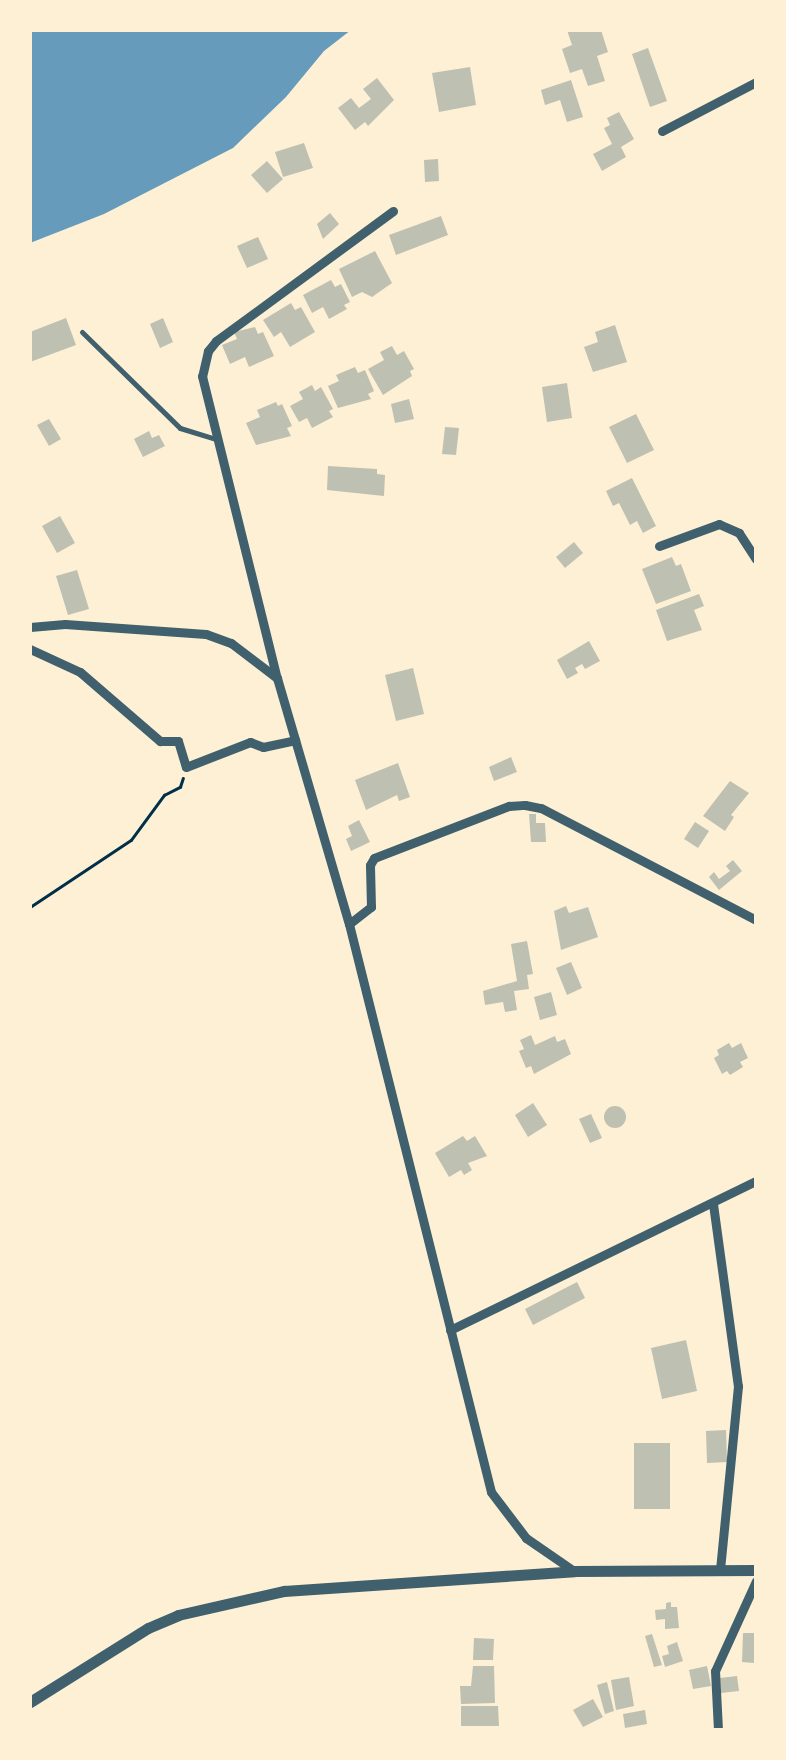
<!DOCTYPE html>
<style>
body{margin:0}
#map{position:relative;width:786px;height:1760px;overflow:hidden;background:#fdf0d5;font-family:Figtree,sans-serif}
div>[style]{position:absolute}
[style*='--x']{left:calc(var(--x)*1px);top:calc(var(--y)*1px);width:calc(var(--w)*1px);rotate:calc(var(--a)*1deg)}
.water>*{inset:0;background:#669bbc}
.building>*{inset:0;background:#bec0b2}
.round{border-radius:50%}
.path>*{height:2.5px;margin:-1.25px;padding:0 1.25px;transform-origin:1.25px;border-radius:1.25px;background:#003049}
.service>*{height:5px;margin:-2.5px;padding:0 2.5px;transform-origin:2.5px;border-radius:2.5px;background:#3f606c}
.minor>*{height:9px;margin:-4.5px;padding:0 4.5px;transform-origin:4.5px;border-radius:4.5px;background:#3f606c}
.tertiary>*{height:11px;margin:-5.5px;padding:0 5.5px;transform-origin:5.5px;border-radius:5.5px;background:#3f606c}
span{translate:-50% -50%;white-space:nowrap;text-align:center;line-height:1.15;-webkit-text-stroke:9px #fdf0d5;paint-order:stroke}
.frame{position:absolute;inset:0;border:32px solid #fdf0d5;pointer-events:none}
</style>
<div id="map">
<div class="water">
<i style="clip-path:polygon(30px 30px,351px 30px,324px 51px,286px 97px,233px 148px,104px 214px,30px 243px)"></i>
</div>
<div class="building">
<i style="clip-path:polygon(567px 30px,601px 30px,608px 52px,597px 56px,605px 81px,588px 86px,582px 69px,570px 73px,562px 49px,572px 45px)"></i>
<i style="clip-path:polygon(648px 48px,667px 101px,650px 107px,632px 54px)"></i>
<i style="clip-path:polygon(470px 67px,476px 105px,439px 112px,432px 73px)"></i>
<i style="clip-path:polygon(377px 78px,394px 100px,368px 126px,365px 122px,355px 130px,338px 108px,351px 98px,359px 108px,371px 99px,363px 89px)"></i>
<i style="clip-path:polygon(571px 80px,583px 117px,567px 122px,560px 100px,545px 105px,541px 90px)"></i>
<i style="clip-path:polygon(619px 112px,634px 139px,621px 147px,626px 157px,602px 171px,593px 154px,612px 144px,604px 128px,610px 125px,607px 118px)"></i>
<i style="clip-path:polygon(304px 143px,313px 168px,283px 177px,275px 152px)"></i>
<i style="clip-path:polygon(438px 159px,439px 181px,425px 182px,424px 160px)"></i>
<i style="clip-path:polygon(267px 161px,283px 179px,267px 193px,251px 175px)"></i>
<i style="clip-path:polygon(330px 213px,339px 224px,323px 239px,317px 224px)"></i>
<i style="clip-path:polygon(441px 216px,448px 235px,396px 255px,389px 235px)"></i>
<i style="clip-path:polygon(258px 237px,268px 259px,247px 268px,237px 246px)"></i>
<i style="clip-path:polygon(375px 251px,392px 283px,372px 297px,362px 292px,352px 297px,339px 269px)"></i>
<i style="clip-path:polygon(331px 280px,335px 287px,341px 284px,350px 302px,344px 305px,347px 309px,329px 319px,323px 307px,312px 313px,303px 295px)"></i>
<i style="clip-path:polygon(291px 303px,295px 310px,301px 307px,315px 332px,290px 347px,281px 332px,274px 337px,263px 320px)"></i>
<i style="clip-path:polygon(66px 318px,76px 345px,30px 362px,30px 332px)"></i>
<i style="clip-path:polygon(163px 318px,173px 342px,160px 348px,150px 324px)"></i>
<i style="clip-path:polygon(615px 325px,627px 362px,593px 372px,584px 347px,598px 342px,595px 332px)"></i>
<i style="clip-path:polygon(255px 327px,258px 334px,263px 332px,274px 356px,249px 367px,245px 357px,230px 364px,222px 345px,237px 339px,234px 332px)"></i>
<i style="clip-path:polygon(392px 346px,397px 355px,404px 351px,414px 369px,410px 371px,412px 376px,383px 395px,368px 369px,384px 360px,380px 352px)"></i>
<i style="clip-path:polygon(355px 367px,358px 373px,365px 370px,374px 391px,368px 394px,371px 399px,338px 408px,328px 386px,339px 381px,336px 375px)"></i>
<i style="clip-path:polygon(567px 383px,572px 418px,547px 422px,542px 387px)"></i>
<i style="clip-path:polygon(312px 385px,315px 391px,321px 387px,333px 409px,329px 411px,333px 417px,312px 428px,307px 418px,299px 422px,290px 406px,303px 399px,299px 392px)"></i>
<i style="clip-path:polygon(409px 399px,414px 419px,395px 423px,391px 404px)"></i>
<i style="clip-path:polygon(276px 402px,278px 406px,282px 404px,292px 426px,287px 428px,291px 436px,256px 445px,246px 423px,260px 417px,257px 410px)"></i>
<i style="clip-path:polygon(636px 414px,654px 450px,627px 463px,609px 427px)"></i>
<i style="clip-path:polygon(49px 419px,61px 439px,49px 446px,37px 425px)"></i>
<i style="clip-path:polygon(445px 427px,459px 428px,456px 455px,442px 454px)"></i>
<i style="clip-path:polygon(149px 431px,152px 438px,159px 435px,165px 446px,143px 457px,134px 439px)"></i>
<i style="clip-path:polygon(328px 466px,377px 469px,377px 474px,385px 475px,384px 496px,327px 490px)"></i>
<i style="clip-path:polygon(632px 478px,656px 526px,643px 533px,637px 521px,630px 525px,619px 503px,613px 506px,606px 491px)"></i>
<i style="clip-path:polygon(60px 516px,75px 543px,57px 553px,42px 526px)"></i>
<i style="clip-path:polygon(574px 542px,583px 553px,565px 568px,556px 557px)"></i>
<i style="clip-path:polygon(672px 557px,676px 566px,681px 564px,691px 591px,656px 604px,642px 569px)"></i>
<i style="clip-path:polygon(77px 570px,89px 609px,68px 615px,56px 576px)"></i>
<i style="clip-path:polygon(699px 594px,704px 606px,694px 610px,702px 630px,667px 641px,656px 610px)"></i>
<i style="clip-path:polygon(589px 641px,600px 661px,585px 669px,582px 664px,575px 668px,578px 673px,567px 679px,557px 660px)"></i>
<i style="clip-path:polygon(413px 668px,424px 714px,396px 721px,385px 675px)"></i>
<i style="clip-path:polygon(511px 757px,517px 772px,494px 781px,489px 767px)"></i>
<i style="clip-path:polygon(398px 763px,410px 797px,399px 801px,397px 795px,366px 810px,355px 780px)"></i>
<i style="clip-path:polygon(730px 781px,749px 793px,731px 815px,734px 817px,725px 831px,703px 816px)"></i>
<i style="clip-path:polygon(529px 814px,536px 814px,536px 823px,545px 823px,546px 842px,531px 842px)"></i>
<i style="clip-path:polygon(359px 820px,370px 842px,351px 851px,346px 839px,352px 836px,348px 826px)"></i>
<i style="clip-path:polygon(695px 822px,709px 831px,698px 848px,684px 839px)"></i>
<i style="clip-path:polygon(733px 860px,742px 871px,719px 890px,709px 877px,714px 872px,719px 879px,730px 871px,726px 866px)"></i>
<i style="clip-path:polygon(566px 906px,569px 913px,588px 907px,598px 937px,561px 950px,554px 911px)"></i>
<i style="clip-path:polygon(527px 941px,533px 974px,527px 975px,529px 989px,514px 991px,517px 1010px,505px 1012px,503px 1002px,485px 1005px,483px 991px,517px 981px,511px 944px)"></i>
<i style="clip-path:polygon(571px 962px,582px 988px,567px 995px,556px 968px)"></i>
<i style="clip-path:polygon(551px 992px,557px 1015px,540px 1020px,534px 997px)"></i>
<i style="clip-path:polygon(531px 1035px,535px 1045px,555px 1036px,557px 1042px,565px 1039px,571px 1054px,534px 1074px,531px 1066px,526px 1068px,519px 1051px,524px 1049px,520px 1040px)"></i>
<i style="clip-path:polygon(729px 1043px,732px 1048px,741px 1043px,748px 1058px,740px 1062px,743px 1067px,730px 1075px,727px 1071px,722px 1074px,714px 1058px,719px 1055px,717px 1050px)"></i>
<i style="clip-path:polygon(533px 1103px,547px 1125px,528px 1137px,515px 1115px)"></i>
<i class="round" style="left:604px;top:1106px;width:22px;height:22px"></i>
<i style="clip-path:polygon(591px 1114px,602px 1138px,590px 1143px,579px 1119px)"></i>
<i style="clip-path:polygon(463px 1136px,467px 1141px,475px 1136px,487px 1156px,468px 1163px,472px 1170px,464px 1175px,461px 1170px,449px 1177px,435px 1153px)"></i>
<i style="clip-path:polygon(577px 1282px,585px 1298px,533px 1325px,525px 1309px)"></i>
<i style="clip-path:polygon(686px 1340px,697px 1391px,662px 1399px,651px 1348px)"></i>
<i style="clip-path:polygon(726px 1430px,727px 1462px,707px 1463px,706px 1431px)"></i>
<i style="clip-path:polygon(634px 1443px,670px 1443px,670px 1509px,634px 1509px)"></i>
<i style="clip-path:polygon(671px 1602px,671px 1607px,677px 1607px,679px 1628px,665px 1629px,665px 1619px,656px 1620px,655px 1610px,666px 1609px,666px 1603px)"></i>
<i style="clip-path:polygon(743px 1633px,756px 1633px,754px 1663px,742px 1662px)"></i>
<i style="clip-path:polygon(652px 1634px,662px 1665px,654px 1667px,645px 1636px)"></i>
<i style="clip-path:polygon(474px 1638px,494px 1639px,493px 1660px,473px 1660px)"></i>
<i style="clip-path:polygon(677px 1642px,683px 1661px,665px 1667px,662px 1656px,669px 1654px,667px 1646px)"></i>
<i style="clip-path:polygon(473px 1666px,494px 1666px,495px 1703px,461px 1704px,460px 1686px,471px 1686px)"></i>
<i style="clip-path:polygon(707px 1666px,711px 1686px,693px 1689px,689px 1670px)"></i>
<i style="clip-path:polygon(737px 1676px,739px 1691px,721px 1693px,720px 1678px)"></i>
<i style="clip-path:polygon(629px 1677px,634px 1706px,616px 1710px,611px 1680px)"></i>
<i style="clip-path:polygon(607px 1682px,614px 1711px,605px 1714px,597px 1685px)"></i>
<i style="clip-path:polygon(593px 1699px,603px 1717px,583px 1727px,573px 1710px)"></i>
<i style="clip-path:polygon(461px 1706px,498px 1706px,499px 1726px,461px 1726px)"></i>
<i style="clip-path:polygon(645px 1710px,647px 1724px,625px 1728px,623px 1714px)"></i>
</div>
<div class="path">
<i style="--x:30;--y:907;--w:121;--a:-33.6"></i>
<i style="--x:131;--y:840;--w:56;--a:-53.7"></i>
<i style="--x:164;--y:795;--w:18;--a:-27"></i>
<i style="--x:180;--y:787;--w:9;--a:-72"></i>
</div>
<div class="service">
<i style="--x:82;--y:332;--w:137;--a:44.4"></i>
<i style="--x:180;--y:428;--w:37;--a:17"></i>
</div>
<div class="minor">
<i style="--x:662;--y:131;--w:106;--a:-27.5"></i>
<i style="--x:393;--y:211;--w:220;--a:143.7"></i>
<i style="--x:216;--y:341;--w:13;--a:129"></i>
<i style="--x:208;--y:351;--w:26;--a:103"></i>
<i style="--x:202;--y:376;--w:311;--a:76.1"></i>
<i style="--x:277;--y:678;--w:256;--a:73.7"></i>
<i style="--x:349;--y:924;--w:585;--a:75.96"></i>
<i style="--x:491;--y:1492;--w:58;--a:52.7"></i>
<i style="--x:526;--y:1538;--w:58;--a:34.5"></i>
<i style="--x:659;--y:546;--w:64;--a:-20.1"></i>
<i style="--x:719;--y:524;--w:22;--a:24"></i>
<i style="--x:739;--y:533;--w:31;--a:57"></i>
<i style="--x:30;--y:627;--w:35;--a:-5"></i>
<i style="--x:65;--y:624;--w:141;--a:4.1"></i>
<i style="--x:206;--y:634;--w:27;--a:20"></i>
<i style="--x:231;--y:643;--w:58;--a:37.3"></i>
<i style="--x:30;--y:649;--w:55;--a:24.7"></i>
<i style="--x:80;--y:672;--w:106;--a:40.8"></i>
<i style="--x:160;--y:741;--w:18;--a:0"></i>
<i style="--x:178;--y:741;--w:27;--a:73"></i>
<i style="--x:186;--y:767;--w:69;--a:-21.3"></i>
<i style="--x:250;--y:742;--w:14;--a:21"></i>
<i style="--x:263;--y:747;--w:33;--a:-12"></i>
<i style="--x:349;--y:924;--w:28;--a:-38"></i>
<i style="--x:371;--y:907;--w:42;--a:-91.4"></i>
<i style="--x:370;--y:865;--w:8;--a:-60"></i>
<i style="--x:374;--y:858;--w:145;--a:-21.1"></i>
<i style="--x:509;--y:806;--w:16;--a:-4"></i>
<i style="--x:525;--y:805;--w:16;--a:11"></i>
<i style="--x:541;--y:808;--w:242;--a:27.5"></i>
<i style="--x:713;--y:1204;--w:184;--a:82.2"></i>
<i style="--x:738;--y:1386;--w:185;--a:95.6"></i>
<i style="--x:450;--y:1330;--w:340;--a:-26"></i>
<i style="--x:718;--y:1730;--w:59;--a:-92.9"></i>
<i style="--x:715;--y:1671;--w:99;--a:-65.5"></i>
</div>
<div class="tertiary">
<i style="--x:30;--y:1702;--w:139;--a:-32.1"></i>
<i style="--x:148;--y:1628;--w:33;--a:-23"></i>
<i style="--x:178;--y:1615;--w:109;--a:-12.8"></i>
<i style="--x:284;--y:1591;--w:291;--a:-3.9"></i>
<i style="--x:574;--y:1571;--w:182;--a:-0.3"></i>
</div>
<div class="frame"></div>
</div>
